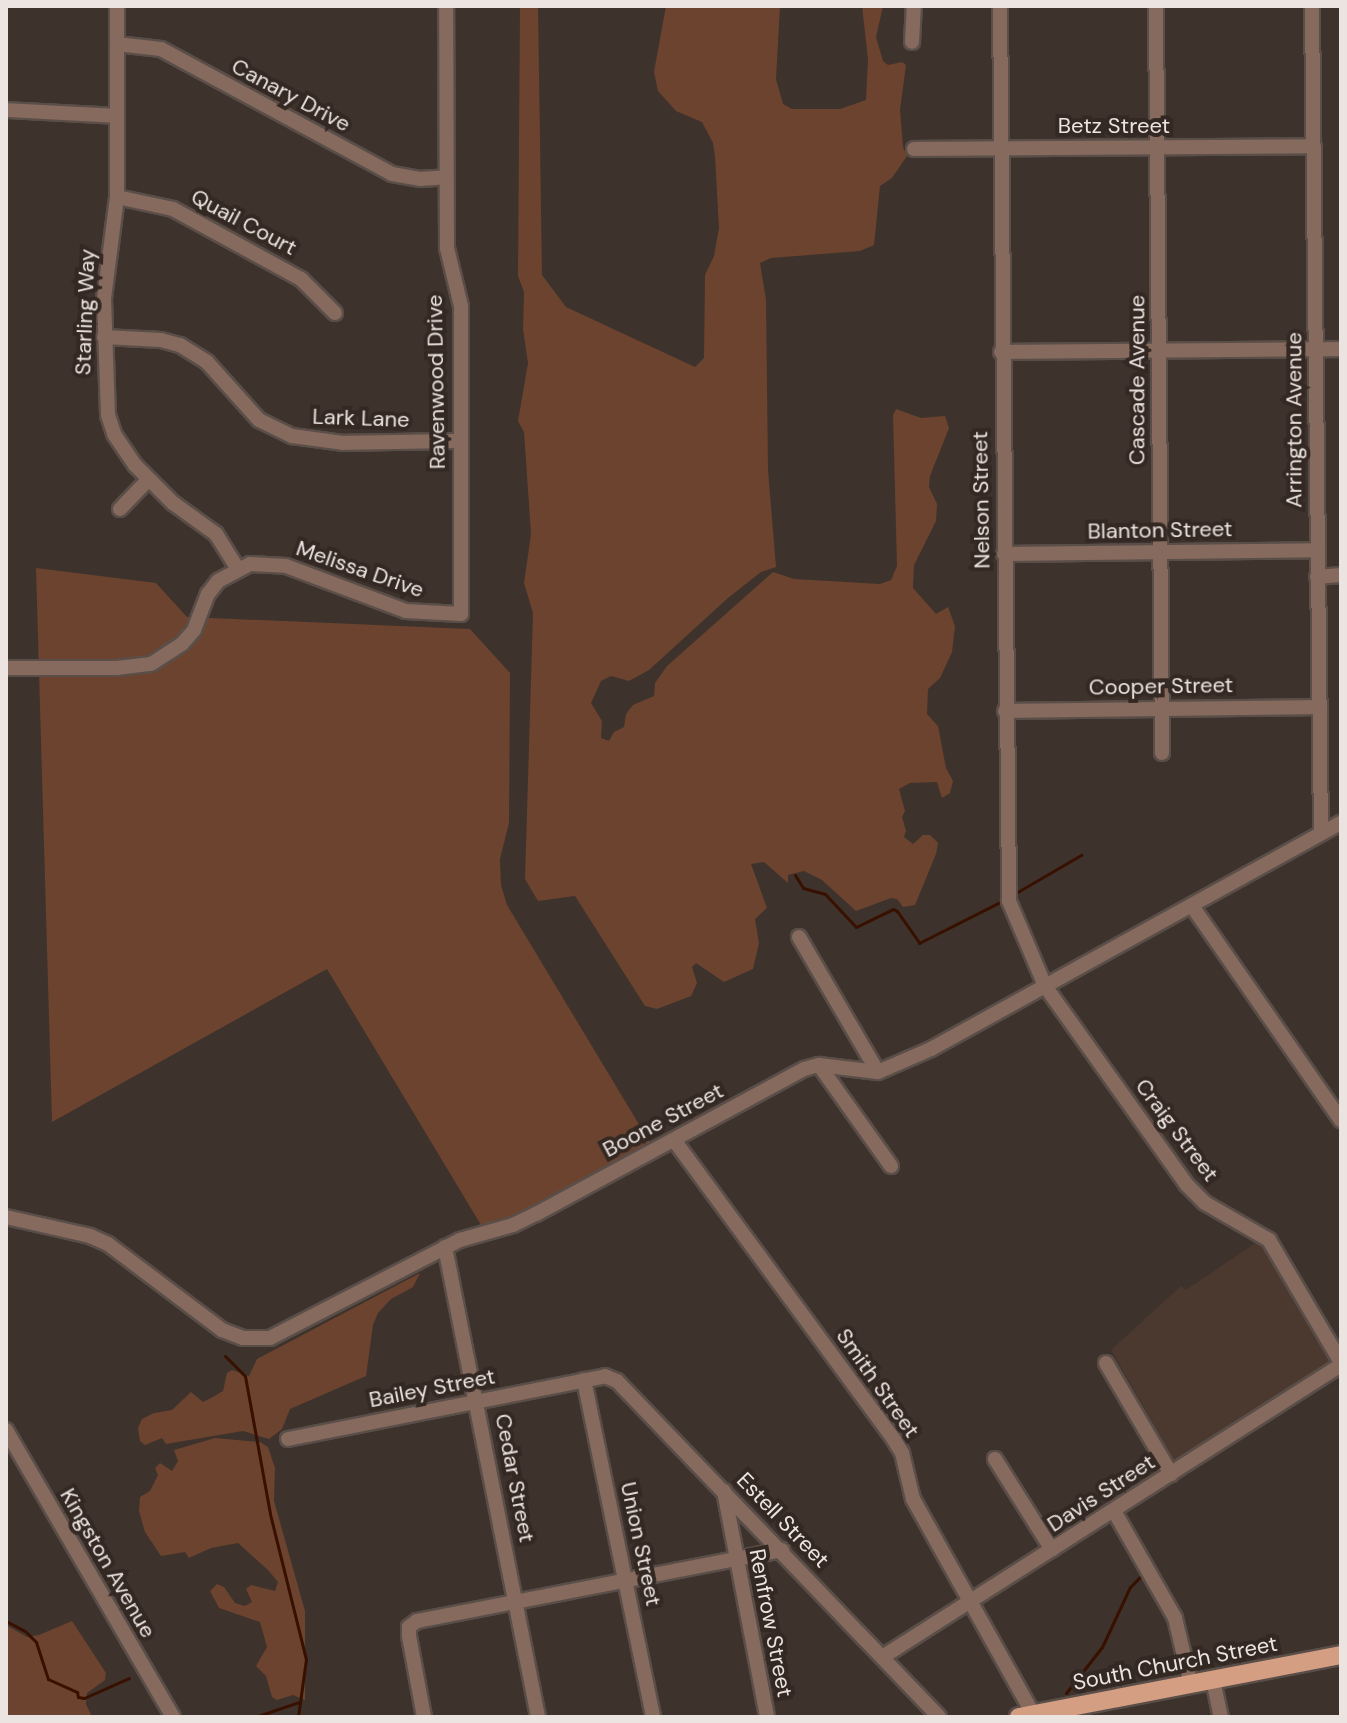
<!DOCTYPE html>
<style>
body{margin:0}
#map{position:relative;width:1347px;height:1723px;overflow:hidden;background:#3e322c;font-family:"DM Sans",sans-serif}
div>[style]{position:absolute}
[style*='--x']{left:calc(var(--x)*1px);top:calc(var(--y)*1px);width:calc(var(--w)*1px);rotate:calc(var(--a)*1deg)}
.built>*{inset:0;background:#4b3930}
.green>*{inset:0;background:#6c432e}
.stream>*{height:3px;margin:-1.5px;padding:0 1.5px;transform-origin:1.5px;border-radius:1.5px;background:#381000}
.roads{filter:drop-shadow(2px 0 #5a4e49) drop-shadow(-2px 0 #5a4e49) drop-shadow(0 2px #5a4e49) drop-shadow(0 -2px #5a4e49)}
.minor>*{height:14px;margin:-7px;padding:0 7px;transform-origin:7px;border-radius:7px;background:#866a5d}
.major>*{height:18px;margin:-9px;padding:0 9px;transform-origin:9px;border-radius:9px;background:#d49e82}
span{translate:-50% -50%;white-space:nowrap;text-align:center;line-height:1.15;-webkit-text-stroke:8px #342823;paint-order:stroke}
.street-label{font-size:22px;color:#ece4e0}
.frame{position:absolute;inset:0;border:8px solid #ece4e0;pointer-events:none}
</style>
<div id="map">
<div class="built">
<i style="clip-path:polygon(1260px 1240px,1332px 1362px,1175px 1462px,1111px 1350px,1181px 1286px,1186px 1290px)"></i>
</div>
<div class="green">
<i style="clip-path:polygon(520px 6px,538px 6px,542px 275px,566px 307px,695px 367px,704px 358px,705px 275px,714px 256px,719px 228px,715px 157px,713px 143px,702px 122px,676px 111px,658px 91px,654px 72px,666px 6px,780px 6px,776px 79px,783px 104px,792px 109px,840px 109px,866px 100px,868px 59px,862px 6px,883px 6px,876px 37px,883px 61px,888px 65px,902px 62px,906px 65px,900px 110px,903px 147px,907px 156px,892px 178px,880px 186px,874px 245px,860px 251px,771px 258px,760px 263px,766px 300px,768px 470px,776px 567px,761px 572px,728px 598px,649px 670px,629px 681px,611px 676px,601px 681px,591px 703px,602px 721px,601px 738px,609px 741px,614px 732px,624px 727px,626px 714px,633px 705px,654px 696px,655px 683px,667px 666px,773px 572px,794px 579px,880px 584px,891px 580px,897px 566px,893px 415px,896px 409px,921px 418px,945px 416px,949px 428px,930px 476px,929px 487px,937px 504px,936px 521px,914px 565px,913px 588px,936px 614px,948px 607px,955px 626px,952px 652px,940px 678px,928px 689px,927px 714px,938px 726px,946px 768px,953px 781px,950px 793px,942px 798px,937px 782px,910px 783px,899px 789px,905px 811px,902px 817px,906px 831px,904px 837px,913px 844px,923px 835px,930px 835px,938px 843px,936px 854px,915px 905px,903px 907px,897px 899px,891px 898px,856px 911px,822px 880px,804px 871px,788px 875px,788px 883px,764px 862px,751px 864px,767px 908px,755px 919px,759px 943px,753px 969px,724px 982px,696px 963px,692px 967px,697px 983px,691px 996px,657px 1009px,645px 1006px,575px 896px,538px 901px,525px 879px,533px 613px,524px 583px,531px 534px,524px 432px,518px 421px,528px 363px,523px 329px,524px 292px,518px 276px)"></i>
<i style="clip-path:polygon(36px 568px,156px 583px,187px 617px,470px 629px,510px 673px,509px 823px,500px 859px,501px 885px,507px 905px,652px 1146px,504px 1223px,481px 1225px,327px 969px,52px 1122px)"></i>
<i style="clip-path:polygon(420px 1273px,413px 1287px,391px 1299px,378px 1313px,373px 1325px,366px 1376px,290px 1409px,282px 1429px,269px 1439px,243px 1431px,166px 1444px,162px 1438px,145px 1445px,140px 1441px,138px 1428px,142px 1419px,154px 1413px,172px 1410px,191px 1392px,203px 1402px,211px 1398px,223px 1391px,227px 1373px,232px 1370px,249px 1376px,257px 1359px)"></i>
<i style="clip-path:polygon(215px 1438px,260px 1442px,268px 1447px,275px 1468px,274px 1501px,305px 1611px,305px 1700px,293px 1695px,277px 1700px,272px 1697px,266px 1676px,256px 1666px,267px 1647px,260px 1622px,219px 1608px,210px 1591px,217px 1584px,224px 1587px,235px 1603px,245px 1606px,252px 1602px,246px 1589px,251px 1585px,275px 1591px,278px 1582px,268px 1570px,238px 1543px,211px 1548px,189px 1558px,185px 1552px,161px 1556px,145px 1532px,139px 1511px,140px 1497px,150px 1491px,158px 1475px,155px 1468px,160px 1463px,172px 1471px,178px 1461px,174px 1450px)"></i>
<i style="clip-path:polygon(72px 1621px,106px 1673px,105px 1680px,87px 1693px,86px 1704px,92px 1717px,6px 1717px,6px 1625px,27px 1637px,39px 1635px)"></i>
</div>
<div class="stream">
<i style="--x:795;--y:875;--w:15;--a:58"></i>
<i style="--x:803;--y:888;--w:23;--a:15"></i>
<i style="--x:825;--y:894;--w:45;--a:46.8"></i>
<i style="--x:856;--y:927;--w:41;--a:-25.9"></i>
<i style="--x:893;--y:909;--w:4;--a:27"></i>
<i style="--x:897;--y:911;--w:39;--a:55"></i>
<i style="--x:919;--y:943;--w:95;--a:-26.8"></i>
<i style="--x:1014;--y:894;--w:78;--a:-30.2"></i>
<i style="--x:225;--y:1356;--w:28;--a:45"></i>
<i style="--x:245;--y:1376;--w:140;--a:79.7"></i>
<i style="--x:270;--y:1514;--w:149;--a:76.1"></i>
<i style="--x:306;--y:1659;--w:59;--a:97.9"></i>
<i style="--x:6;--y:1621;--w:21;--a:28"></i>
<i style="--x:25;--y:1631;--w:16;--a:45"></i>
<i style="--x:36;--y:1642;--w:39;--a:72"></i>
<i style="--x:48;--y:1679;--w:32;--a:24"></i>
<i style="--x:77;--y:1692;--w:5;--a:79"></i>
<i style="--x:78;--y:1697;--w:6;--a:9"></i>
<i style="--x:84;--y:1698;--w:49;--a:-24"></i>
<i style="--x:1066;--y:1693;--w:58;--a:-52"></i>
<i style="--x:1102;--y:1647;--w:66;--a:-65"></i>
<i style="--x:1130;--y:1587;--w:14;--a:-45"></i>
<i style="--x:255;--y:1717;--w:46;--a:-18.8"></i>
</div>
<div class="roads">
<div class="minor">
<i style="--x:117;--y:6;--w:191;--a:90"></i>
<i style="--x:117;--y:197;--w:103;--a:97.3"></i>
<i style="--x:104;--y:299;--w:116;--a:88"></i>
<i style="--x:108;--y:415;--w:20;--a:72"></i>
<i style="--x:114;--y:434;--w:37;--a:56"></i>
<i style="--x:135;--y:465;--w:54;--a:45"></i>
<i style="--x:173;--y:503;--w:53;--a:35.8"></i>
<i style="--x:216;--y:534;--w:40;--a:58"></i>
<i style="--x:1000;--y:6;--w:895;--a:89.42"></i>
<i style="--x:1009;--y:901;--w:92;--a:67"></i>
<i style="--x:1045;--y:986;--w:244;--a:54.5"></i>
<i style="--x:1187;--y:1185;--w:25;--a:45"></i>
<i style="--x:1205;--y:1203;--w:74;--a:30"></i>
<i style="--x:1269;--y:1240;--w:142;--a:59.5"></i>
<i style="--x:1156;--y:6;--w:747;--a:89.54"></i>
<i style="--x:1312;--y:6;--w:827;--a:89.38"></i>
<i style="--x:912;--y:42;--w:36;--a:-87"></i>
<i style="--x:117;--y:44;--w:44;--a:6.5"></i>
<i style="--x:161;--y:49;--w:263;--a:28.4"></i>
<i style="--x:392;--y:174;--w:28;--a:10"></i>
<i style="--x:420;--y:179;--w:26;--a:-4"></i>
<i style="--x:6;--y:110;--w:110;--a:3.1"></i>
<i style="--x:914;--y:149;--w:400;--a:-0.4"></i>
<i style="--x:117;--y:197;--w:57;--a:12.1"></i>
<i style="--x:173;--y:209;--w:146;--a:28.7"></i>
<i style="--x:301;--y:279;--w:48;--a:45"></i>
<i style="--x:104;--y:337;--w:57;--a:3"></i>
<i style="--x:161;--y:340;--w:20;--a:15"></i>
<i style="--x:180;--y:345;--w:32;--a:32"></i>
<i style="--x:207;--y:362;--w:78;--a:48.1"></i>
<i style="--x:259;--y:420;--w:37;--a:26"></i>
<i style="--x:292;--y:436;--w:51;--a:7.8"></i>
<i style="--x:343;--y:443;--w:118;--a:-1"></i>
<i style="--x:1001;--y:352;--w:340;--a:-0.5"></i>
<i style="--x:120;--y:509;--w:40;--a:-46"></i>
<i style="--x:1004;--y:554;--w:313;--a:-0.7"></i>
<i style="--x:1317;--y:577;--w:24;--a:-5"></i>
<i style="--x:6;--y:668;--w:111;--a:0"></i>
<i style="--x:117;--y:668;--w:34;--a:-7"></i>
<i style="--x:151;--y:664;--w:37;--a:-33"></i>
<i style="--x:182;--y:644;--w:18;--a:-49"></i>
<i style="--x:194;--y:630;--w:39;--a:-69"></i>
<i style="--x:208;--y:594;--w:16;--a:-52"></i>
<i style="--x:218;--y:581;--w:36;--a:-28"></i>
<i style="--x:250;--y:564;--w:36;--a:3"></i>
<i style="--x:286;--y:566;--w:128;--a:20.6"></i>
<i style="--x:406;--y:611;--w:55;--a:3.1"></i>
<i style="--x:461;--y:614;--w:308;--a:-90"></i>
<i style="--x:461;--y:306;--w:60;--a:-103.6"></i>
<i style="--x:447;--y:248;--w:242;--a:-90.2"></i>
<i style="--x:1005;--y:711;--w:313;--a:-0.7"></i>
<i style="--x:1192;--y:906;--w:261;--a:55.2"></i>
<i style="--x:799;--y:937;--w:156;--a:59.7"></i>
<i style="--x:819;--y:1065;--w:124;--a:54.5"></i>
<i style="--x:674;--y:1140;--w:372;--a:53.7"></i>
<i style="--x:894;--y:1440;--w:15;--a:58"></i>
<i style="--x:902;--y:1453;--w:47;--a:76.6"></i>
<i style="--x:913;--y:1499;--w:246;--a:60.8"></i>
<i style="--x:6;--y:1217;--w:86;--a:12.7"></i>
<i style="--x:90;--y:1236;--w:20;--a:24"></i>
<i style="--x:108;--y:1244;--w:143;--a:37"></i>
<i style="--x:222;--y:1330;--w:22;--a:21"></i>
<i style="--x:243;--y:1338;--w:27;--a:0"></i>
<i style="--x:270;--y:1338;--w:214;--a:-27.3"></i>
<i style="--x:460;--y:1240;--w:55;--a:-15.8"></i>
<i style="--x:513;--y:1225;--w:25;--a:-26"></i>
<i style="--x:536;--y:1214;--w:305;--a:-28.4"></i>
<i style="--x:804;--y:1069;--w:16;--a:-15"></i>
<i style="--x:819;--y:1065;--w:59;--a:6.8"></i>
<i style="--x:878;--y:1072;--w:58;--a:-23.5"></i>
<i style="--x:931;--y:1049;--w:468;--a:-28.9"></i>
<i style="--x:445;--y:1247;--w:479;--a:78.8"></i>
<i style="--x:1106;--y:1363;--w:129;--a:59.6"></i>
<i style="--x:584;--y:1380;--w:344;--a:78.4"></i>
<i style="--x:6;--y:1430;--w:332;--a:59.8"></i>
<i style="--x:288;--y:1439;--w:323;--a:-11.2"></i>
<i style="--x:605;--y:1376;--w:13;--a:23"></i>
<i style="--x:617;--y:1381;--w:465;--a:46.2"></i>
<i style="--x:995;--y:1459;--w:107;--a:57.9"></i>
<i style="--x:724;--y:1491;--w:230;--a:79.2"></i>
<i style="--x:1114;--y:1511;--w:123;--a:60.3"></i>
<i style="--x:1175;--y:1618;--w:69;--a:76.6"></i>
<i style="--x:884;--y:1656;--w:542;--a:-32.49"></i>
<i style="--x:1213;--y:1680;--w:38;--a:78"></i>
<i style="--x:424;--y:1717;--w:82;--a:-100.5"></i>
<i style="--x:409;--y:1636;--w:9;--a:-90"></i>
<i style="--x:409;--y:1627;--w:10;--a:-37"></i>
<i style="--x:417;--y:1621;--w:372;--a:-11"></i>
</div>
<div class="major">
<i style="--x:1019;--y:1717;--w:328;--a:-10.9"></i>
</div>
</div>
<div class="street-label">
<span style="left:291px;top:95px;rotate:28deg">Canary Drive</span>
<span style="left:1114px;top:126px">Betz Street</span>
<span style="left:244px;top:222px;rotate:28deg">Quail Court</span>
<span style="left:85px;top:312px;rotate:-88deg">Starling Way</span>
<span style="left:1137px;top:380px;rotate:-90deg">Cascade Avenue</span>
<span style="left:436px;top:382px;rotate:-91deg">Ravenwood Drive</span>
<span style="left:361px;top:418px;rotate:2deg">Lark Lane</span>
<span style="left:1294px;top:420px;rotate:-90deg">Arrington Avenue</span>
<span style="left:981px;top:500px;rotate:-91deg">Nelson Street</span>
<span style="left:1160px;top:530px;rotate:-1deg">Blanton Street</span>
<span style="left:360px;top:569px;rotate:19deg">Melissa Drive</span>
<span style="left:1161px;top:686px;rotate:-1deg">Cooper Street</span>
<span style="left:663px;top:1120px;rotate:-28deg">Boone Street</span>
<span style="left:1177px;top:1130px;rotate:53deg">Craig Street</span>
<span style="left:878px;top:1383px;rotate:55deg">Smith Street</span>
<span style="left:432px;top:1388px;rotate:-11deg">Bailey Street</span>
<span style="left:515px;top:1478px;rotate:79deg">Cedar Street</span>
<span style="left:1101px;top:1493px;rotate:-33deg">Davis Street</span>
<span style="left:783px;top:1520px;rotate:46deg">Estell Street</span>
<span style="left:641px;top:1544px;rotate:78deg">Union Street</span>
<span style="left:108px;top:1563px;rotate:60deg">Kingston Avenue</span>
<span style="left:771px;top:1623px;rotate:79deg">Renfrow Street</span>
<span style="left:1175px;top:1663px;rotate:-11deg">South Church Street</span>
</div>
<div class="frame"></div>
</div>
